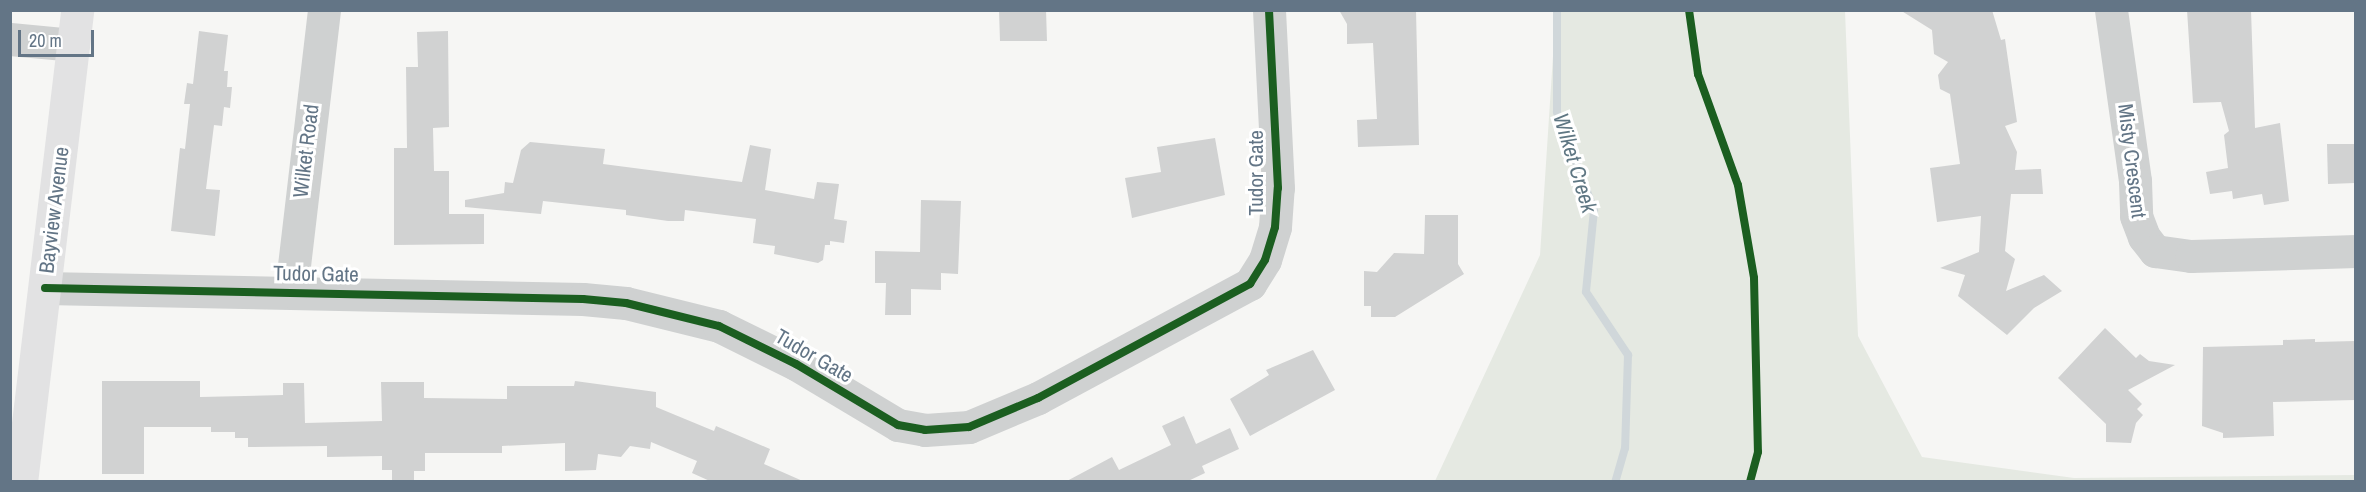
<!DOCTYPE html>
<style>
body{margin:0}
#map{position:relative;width:2366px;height:492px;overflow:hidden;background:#f6f6f4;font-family:"Archivo Narrow",sans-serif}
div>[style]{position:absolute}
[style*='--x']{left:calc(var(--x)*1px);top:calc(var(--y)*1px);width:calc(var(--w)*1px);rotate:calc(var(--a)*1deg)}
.green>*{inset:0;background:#e5e9e2}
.stream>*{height:8px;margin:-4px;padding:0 4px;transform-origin:4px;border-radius:4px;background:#d0d7da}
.building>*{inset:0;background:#d1d2d2}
.minor>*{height:33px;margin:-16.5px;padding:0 16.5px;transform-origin:16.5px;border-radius:16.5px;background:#cfd1d1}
.major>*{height:33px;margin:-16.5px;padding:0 16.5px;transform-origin:16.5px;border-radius:16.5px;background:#e2e2e3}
.cycleway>*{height:8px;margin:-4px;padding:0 4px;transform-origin:4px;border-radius:4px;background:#1b5e20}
span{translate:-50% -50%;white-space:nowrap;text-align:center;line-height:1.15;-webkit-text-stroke:6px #fff;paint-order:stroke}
.street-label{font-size:21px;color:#637586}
.water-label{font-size:22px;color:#5f7783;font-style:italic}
.frame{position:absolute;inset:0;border:12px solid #637586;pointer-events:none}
.scale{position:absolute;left:18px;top:30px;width:76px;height:27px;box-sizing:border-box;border:3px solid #637586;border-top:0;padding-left:8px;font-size:18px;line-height:21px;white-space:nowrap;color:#637586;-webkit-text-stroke:4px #fff;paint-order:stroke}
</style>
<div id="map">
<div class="green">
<i style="clip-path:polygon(1556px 10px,1845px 11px,1858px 336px,1922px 457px,2074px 478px,2355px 475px,2355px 481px,1435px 481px,1540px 255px)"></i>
</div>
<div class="stream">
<i style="--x:1557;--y:10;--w:102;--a:90"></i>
<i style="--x:1557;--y:112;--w:105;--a:69.3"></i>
<i style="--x:1594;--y:210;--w:82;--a:95.6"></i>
<i style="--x:1586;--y:292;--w:76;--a:56.3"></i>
<i style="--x:1628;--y:355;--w:93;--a:91.8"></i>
<i style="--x:1625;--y:448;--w:35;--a:106"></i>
</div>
<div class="building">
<i style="clip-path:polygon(999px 10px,1046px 10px,1047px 41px,1000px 41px)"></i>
<i style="clip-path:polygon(1339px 10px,1416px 10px,1419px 145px,1358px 147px,1357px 120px,1377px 119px,1373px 43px,1347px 44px,1347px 24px)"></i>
<i style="clip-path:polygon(1900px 10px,1992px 10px,2001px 40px,2005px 39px,2017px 122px,2005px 126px,2017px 152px,2015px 170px,2041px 169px,2043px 194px,2011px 194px,2005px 251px,2015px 259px,2006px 291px,2044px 275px,2062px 291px,2034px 308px,2007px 335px,1958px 296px,1965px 275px,1940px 268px,1979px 252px,1981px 216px,1937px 222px,1930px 168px,1960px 164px,1950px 94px,1940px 89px,1938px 75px,1948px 62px,1934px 54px,1932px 30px)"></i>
<i style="clip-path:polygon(2187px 10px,2251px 10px,2255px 128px,2280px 123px,2289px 201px,2264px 205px,2262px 194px,2233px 199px,2232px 191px,2210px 194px,2206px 172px,2228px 168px,2224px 135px,2229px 131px,2221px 102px,2193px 103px)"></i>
<i style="clip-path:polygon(199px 31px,228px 35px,224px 71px,228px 71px,227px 87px,232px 87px,230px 108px,224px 107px,222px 126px,214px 125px,206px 189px,220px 190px,215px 236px,171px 231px,180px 148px,185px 149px,190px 104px,184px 104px,187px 83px,193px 84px)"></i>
<i style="clip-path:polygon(448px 31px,449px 127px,433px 128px,434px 171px,449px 171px,449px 214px,484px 214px,484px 244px,394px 245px,394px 148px,407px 148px,406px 67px,418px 67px,417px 32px)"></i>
<i style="clip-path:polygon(1215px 138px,1225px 195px,1132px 218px,1125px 178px,1161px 172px,1157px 147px)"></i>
<i style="clip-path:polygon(530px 142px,605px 149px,603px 164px,742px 182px,750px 145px,771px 149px,765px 190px,814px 199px,817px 182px,839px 184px,834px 219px,847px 221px,844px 243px,830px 241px,830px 245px,825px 245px,823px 260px,818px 263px,774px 254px,775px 246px,753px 243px,756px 219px,685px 210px,684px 221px,668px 221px,626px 215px,626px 210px,543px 201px,541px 214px,465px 207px,465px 200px,504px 193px,505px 182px,513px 183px,521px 150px)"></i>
<i style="clip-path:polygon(2327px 144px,2355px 144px,2355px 183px,2328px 184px)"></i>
<i style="clip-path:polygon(921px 200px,961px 201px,958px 274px,941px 273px,941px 290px,911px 289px,911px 315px,885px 315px,886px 283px,875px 283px,875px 251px,920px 252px)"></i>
<i style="clip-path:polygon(1425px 215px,1458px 215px,1458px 264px,1464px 274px,1395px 317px,1371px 317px,1371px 306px,1364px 306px,1364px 271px,1377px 272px,1394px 253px,1424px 254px)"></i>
<i style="clip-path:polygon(2105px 328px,2136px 358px,2140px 354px,2149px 361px,2175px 365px,2128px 390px,2142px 404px,2137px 409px,2143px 415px,2136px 423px,2131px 443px,2106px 442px,2106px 424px,2058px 378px)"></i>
<i style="clip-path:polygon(2315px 339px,2315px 342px,2355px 341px,2355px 400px,2273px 402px,2274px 436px,2223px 438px,2223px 433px,2202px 426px,2203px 347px,2283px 345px,2283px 340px)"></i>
<i style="clip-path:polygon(1313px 350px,1335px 390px,1250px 436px,1230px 399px,1269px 375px,1266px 370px)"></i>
<i style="clip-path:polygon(102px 381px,200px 381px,200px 397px,283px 395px,283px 383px,304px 383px,305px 423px,382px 421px,381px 382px,424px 382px,424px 398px,507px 399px,507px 386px,574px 386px,575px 381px,656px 392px,656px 407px,714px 431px,716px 426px,770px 449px,764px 464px,805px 482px,712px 482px,692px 473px,697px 461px,651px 442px,650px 449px,630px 446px,621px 457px,598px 454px,596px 470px,565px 471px,565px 443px,502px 446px,502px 453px,425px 453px,425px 471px,414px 471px,414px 482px,392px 482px,392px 470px,382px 470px,382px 456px,327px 457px,327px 446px,248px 447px,248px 438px,235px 438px,235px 432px,211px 432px,211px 427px,144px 427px,144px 474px,102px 474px)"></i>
<i style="clip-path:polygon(1184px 416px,1196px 444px,1230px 428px,1239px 449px,1202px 466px,1205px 473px,1186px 482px,1065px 482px,1112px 457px,1119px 470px,1171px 445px,1162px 426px)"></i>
</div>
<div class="minor">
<i style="--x:2111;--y:10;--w:173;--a:82"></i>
<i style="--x:2135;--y:181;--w:35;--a:88"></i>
<i style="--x:2136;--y:216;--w:22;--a:69"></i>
<i style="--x:2144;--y:237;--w:18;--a:52"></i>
<i style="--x:2155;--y:251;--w:36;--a:8"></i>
<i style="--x:2191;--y:256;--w:165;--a:-1.7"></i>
<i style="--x:10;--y:39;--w:63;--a:5.4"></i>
<i style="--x:45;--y:288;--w:538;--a:1.17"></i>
<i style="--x:583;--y:299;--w:43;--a:5.3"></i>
<i style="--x:626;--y:303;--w:96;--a:13.9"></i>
<i style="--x:719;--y:326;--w:86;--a:26.3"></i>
<i style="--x:796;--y:364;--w:119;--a:30.9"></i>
<i style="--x:898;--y:425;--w:27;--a:10"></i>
<i style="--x:925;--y:430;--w:44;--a:-3.9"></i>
<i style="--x:969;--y:427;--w:75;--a:-22.8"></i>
<i style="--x:1038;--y:398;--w:241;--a:-28.3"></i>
<i style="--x:1250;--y:284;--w:28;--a:-58"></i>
<i style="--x:1265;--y:260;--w:34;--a:-73"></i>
<i style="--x:1275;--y:227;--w:39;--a:-86"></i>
<i style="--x:1278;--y:188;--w:178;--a:-92.9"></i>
<i style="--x:291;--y:291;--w:283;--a:-83.3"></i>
</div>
<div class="major">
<i style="--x:21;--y:482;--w:475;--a:-83.2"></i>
</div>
<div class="cycleway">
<i style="--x:1689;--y:10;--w:65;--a:82"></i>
<i style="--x:1698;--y:74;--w:118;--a:70.2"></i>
<i style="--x:1738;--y:185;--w:94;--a:80.2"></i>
<i style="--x:1754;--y:278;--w:174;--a:88.7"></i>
<i style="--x:1758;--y:452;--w:31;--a:105"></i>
<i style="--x:45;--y:288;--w:538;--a:1.17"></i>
<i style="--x:583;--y:299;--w:43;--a:5.3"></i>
<i style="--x:626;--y:303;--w:96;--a:13.9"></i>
<i style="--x:719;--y:326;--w:86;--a:26.3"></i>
<i style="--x:796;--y:364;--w:119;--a:30.9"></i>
<i style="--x:898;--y:425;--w:27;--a:10"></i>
<i style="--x:925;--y:430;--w:44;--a:-3.9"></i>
<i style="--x:969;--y:427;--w:75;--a:-22.8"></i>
<i style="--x:1038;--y:398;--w:241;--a:-28.3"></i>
<i style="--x:1250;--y:284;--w:28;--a:-58"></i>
<i style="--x:1265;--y:260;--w:34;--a:-73"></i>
<i style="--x:1275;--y:227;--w:39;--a:-86"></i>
<i style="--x:1278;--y:188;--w:178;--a:-92.9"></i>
</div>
<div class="street-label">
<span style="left:306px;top:151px;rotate:-83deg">Wilket Road</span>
<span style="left:2132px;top:161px;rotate:83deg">Misty Crescent</span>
<span style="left:1256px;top:173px;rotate:-90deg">Tudor Gate</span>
<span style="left:54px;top:210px;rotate:-83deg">Bayview Avenue</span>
<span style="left:316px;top:274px;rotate:1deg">Tudor Gate</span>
<span style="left:814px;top:356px;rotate:30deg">Tudor Gate</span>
</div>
<div class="water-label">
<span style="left:1575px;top:163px;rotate:73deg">Wilket Creek</span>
</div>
<div class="frame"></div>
<div class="scale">20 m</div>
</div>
